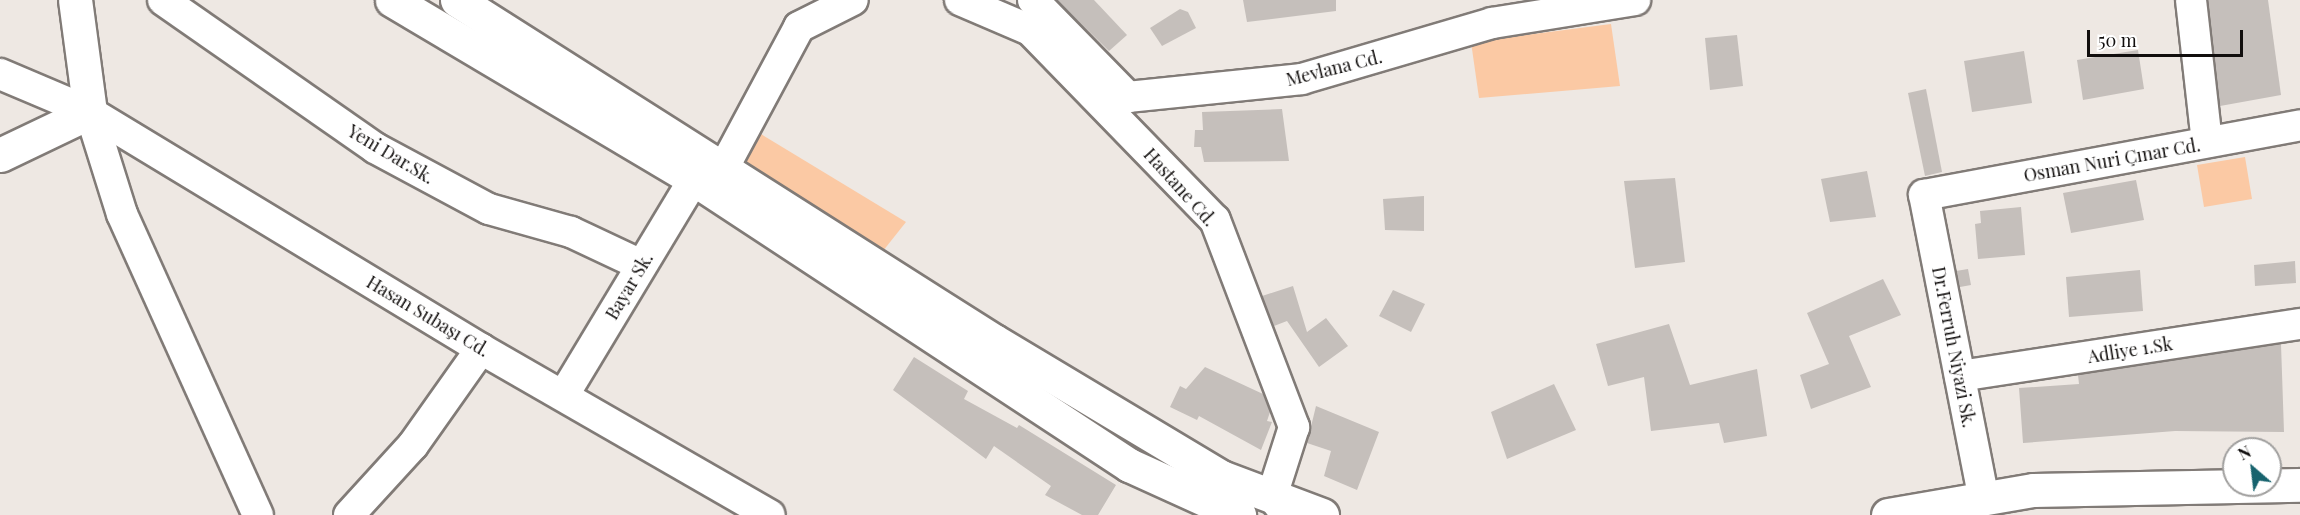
<!DOCTYPE html>
<meta charset="utf-8">
<style>
body{margin:0}
#map{position:relative;width:2300px;height:515px;overflow:hidden;background:#eee8e3;font-family:"Playfair Display",serif}
div>[style]{position:absolute}
[style*='--x']{left:calc(var(--x)*1px);top:calc(var(--y)*1px);width:calc(var(--w)*1px);rotate:calc(var(--a)*1deg)}
.green>*{inset:0;background:#fbc9a4}
.building>*{inset:0;background:#c5bfbb}
.roads{filter:drop-shadow(2px 0 #817b77) drop-shadow(-2px 0 #817b77) drop-shadow(0 2px #817b77) drop-shadow(0 -2px #817b77)}
.minor>*{height:30px;margin:-15px;padding:0 15px;transform-origin:15px;border-radius:15px;background:#fff}
.major>*{height:33px;margin:-16.5px;padding:0 16.5px;transform-origin:16.5px;border-radius:16.5px;background:#fff}
span{translate:-50% -50%;white-space:nowrap;text-align:center;line-height:1.15;-webkit-text-stroke:4.5px #fff;paint-order:stroke}
.street-label{font-size:18px;color:#110e0d}
.north{position:absolute;left:2222px;top:437px;width:60px;height:60px;box-sizing:border-box;background:#fff;border:2px solid #a09f9e;border-radius:50%;rotate:332deg;font-size:16px;font-weight:700;line-height:24px;text-align:center;color:#110e0d}
.north::after{content:'';display:block;margin:auto;width:21px;height:27px;background:#17636e;clip-path:polygon(50% 0,100% 100%,50% 72%,0 100%)}
.scale{position:absolute;left:2087px;top:30px;width:156px;height:27px;box-sizing:border-box;border:3px solid #110e0d;border-top:0;padding-left:8px;font-size:18px;line-height:21px;white-space:nowrap;color:#110e0d;-webkit-text-stroke:4px #fff;paint-order:stroke}
</style>
<div id="map">
<div class="green">
<i style="clip-path:polygon(1611px 24px,1620px 86px,1479px 98px,1471px 42px)"></i>
<i style="clip-path:polygon(756px 131px,906px 222px,879px 256px,736px 168px)"></i>
<i style="clip-path:polygon(2245px 157px,2252px 199px,2204px 207px,2197px 165px)"></i>
</div>
<div class="building">
<i style="clip-path:polygon(1057px 0,1094px 0,1127px 35px,1109px 51px)"></i>
<i style="clip-path:polygon(1243px 0,1336px 0,1336px 11px,1247px 22px)"></i>
<i style="clip-path:polygon(2208px 0,2268px 0,2281px 95px,2220px 106px)"></i>
<i style="clip-path:polygon(1180px 9px,1188px 12px,1196px 28px,1162px 46px,1150px 28px)"></i>
<i style="clip-path:polygon(1737px 35px,1743px 86px,1710px 90px,1705px 38px)"></i>
<i style="clip-path:polygon(2138px 50px,2144px 89px,2083px 100px,2077px 60px)"></i>
<i style="clip-path:polygon(2024px 51px,2032px 103px,1972px 112px,1964px 61px)"></i>
<i style="clip-path:polygon(1926px 89px,1942px 172px,1925px 176px,1908px 93px)"></i>
<i style="clip-path:polygon(1282px 109px,1289px 161px,1204px 162px,1201px 147px,1194px 147px,1195px 130px,1203px 130px,1202px 112px)"></i>
<i style="clip-path:polygon(1867px 171px,1876px 217px,1830px 222px,1821px 179px)"></i>
<i style="clip-path:polygon(1675px 178px,1685px 262px,1635px 268px,1624px 181px)"></i>
<i style="clip-path:polygon(2136px 180px,2144px 220px,2071px 233px,2063px 193px)"></i>
<i style="clip-path:polygon(1424px 196px,1424px 231px,1385px 230px,1383px 199px)"></i>
<i style="clip-path:polygon(2021px 207px,2025px 255px,1978px 259px,1975px 224px,1981px 223px,1980px 211px)"></i>
<i style="clip-path:polygon(2295px 261px,2296px 283px,2255px 286px,2254px 265px)"></i>
<i style="clip-path:polygon(1968px 269px,1971px 285px,1960px 287px,1956px 271px)"></i>
<i style="clip-path:polygon(2140px 270px,2143px 311px,2069px 317px,2066px 277px)"></i>
<i style="clip-path:polygon(1883px 279px,1901px 315px,1849px 336px,1871px 387px,1811px 409px,1800px 375px,1829px 364px,1807px 313px)"></i>
<i style="clip-path:polygon(1293px 286px,1307px 332px,1326px 318px,1348px 346px,1319px 367px,1287px 321px,1274px 326px,1262px 296px)"></i>
<i style="clip-path:polygon(1393px 290px,1425px 304px,1411px 332px,1379px 316px)"></i>
<i style="clip-path:polygon(1669px 324px,1690px 385px,1757px 369px,1767px 436px,1724px 443px,1719px 423px,1651px 431px,1644px 377px,1608px 386px,1596px 344px)"></i>
<i style="clip-path:polygon(2281px 344px,2284px 432px,2175px 431px,2023px 443px,2019px 388px,2079px 384px,2078px 375px)"></i>
<i style="clip-path:polygon(914px 357px,968px 391px,964px 399px,1017px 428px,1019px 425px,1116px 485px,1098px 515px,1082px 515px,1045px 495px,1051px 486px,994px 446px,986px 459px,893px 390px)"></i>
<i style="clip-path:polygon(1205px 367px,1263px 394px,1270px 412px,1267px 421px,1272px 422px,1261px 450px,1199px 416px,1197px 420px,1170px 407px,1180px 386px,1186px 389px)"></i>
<i style="clip-path:polygon(1554px 384px,1576px 430px,1507px 459px,1491px 412px)"></i>
<i style="clip-path:polygon(1316px 406px,1379px 432px,1357px 490px,1324px 476px,1331px 451px,1307px 443px)"></i>
</div>
<div class="roads">
<div class="minor">
<i style="--x:163;--y:0;--w:259;--a:34.9"></i>
<i style="--x:375;--y:148;--w:129;--a:28.2"></i>
<i style="--x:489;--y:209;--w:85;--a:15.7"></i>
<i style="--x:571;--y:232;--w:77;--a:25.2"></i>
<i style="--x:960;--y:0;--w:76;--a:23.2"></i>
<i style="--x:1030;--y:30;--w:265;--a:45.8"></i>
<i style="--x:1215;--y:220;--w:222;--a:69.1"></i>
<i style="--x:1294;--y:427;--w:72;--a:107.7"></i>
<i style="--x:1272;--y:496;--w:24;--a:52"></i>
<i style="--x:1033;--y:0;--w:136;--a:45.6"></i>
<i style="--x:1128;--y:97;--w:175;--a:-5.9"></i>
<i style="--x:1302;--y:79;--w:198;--a:-16.4"></i>
<i style="--x:1492;--y:23;--w:145;--a:-9.1"></i>
<i style="--x:2191;--y:0;--w:143;--a:83.6"></i>
<i style="--x:0;--y:74;--w:98;--a:22.9"></i>
<i style="--x:90;--y:112;--w:457;--a:31.2"></i>
<i style="--x:481;--y:349;--w:333;--a:29.9"></i>
<i style="--x:90;--y:112;--w:107;--a:72.6"></i>
<i style="--x:122;--y:214;--w:330;--a:65.7"></i>
<i style="--x:723;--y:169;--w:161;--a:-61.8"></i>
<i style="--x:799;--y:27;--w:60;--a:-26.6"></i>
<i style="--x:1960;--y:376;--w:344;--a:-8.7"></i>
<i style="--x:565;--y:393;--w:250;--a:-58.9"></i>
<i style="--x:1984;--y:500;--w:311;--a:-101.1"></i>
<i style="--x:1924;--y:195;--w:382;--a:-10.5"></i>
<i style="--x:349;--y:515;--w:95;--a:-47.6"></i>
<i style="--x:413;--y:445;--w:118;--a:-54.7"></i>
</div>
<div class="major">
<i style="--x:392;--y:0;--w:351;--a:30.7"></i>
<i style="--x:694;--y:179;--w:521;--a:33.32"></i>
<i style="--x:1129;--y:465;--w:121;--a:24.4"></i>
<i style="--x:457;--y:0;--w:636;--a:32.42"></i>
<i style="--x:994;--y:341;--w:265;--a:30.9"></i>
<i style="--x:1221;--y:477;--w:108;--a:20.6"></i>
<i style="--x:0;--y:155;--w:100;--a:-25.5"></i>
<i style="--x:90;--y:112;--w:113;--a:-97.6"></i>
<i style="--x:1888;--y:515;--w:147;--a:-9.8"></i>
<i style="--x:2033;--y:490;--w:267;--a:-1.1"></i>
</div>
</div>
<div class="street-label">
<span style="left:1334px;top:68px;rotate:-14deg">Mevlana Cd.</span>
<span style="left:391px;top:154px;rotate:31deg">Yeni Dar.Sk.</span>
<span style="left:2112px;top:160px;rotate:-10deg">Osman Nuri Çınar Cd.</span>
<span style="left:1180px;top:187px;rotate:48deg">Hastane Cd.</span>
<span style="left:629px;top:286px;rotate:-59deg">Bayar Sk.</span>
<span style="left:428px;top:316px;rotate:31deg">Hasan Subaşı Cd.</span>
<span style="left:1954px;top:347px;rotate:79deg">Dr.Ferruh Niyazi Sk.</span>
<span style="left:2130px;top:350px;rotate:-9deg">Adliye 1.Sk</span>
</div>
<div class="north">N</div>
<div class="scale">50 m</div>
</div>
